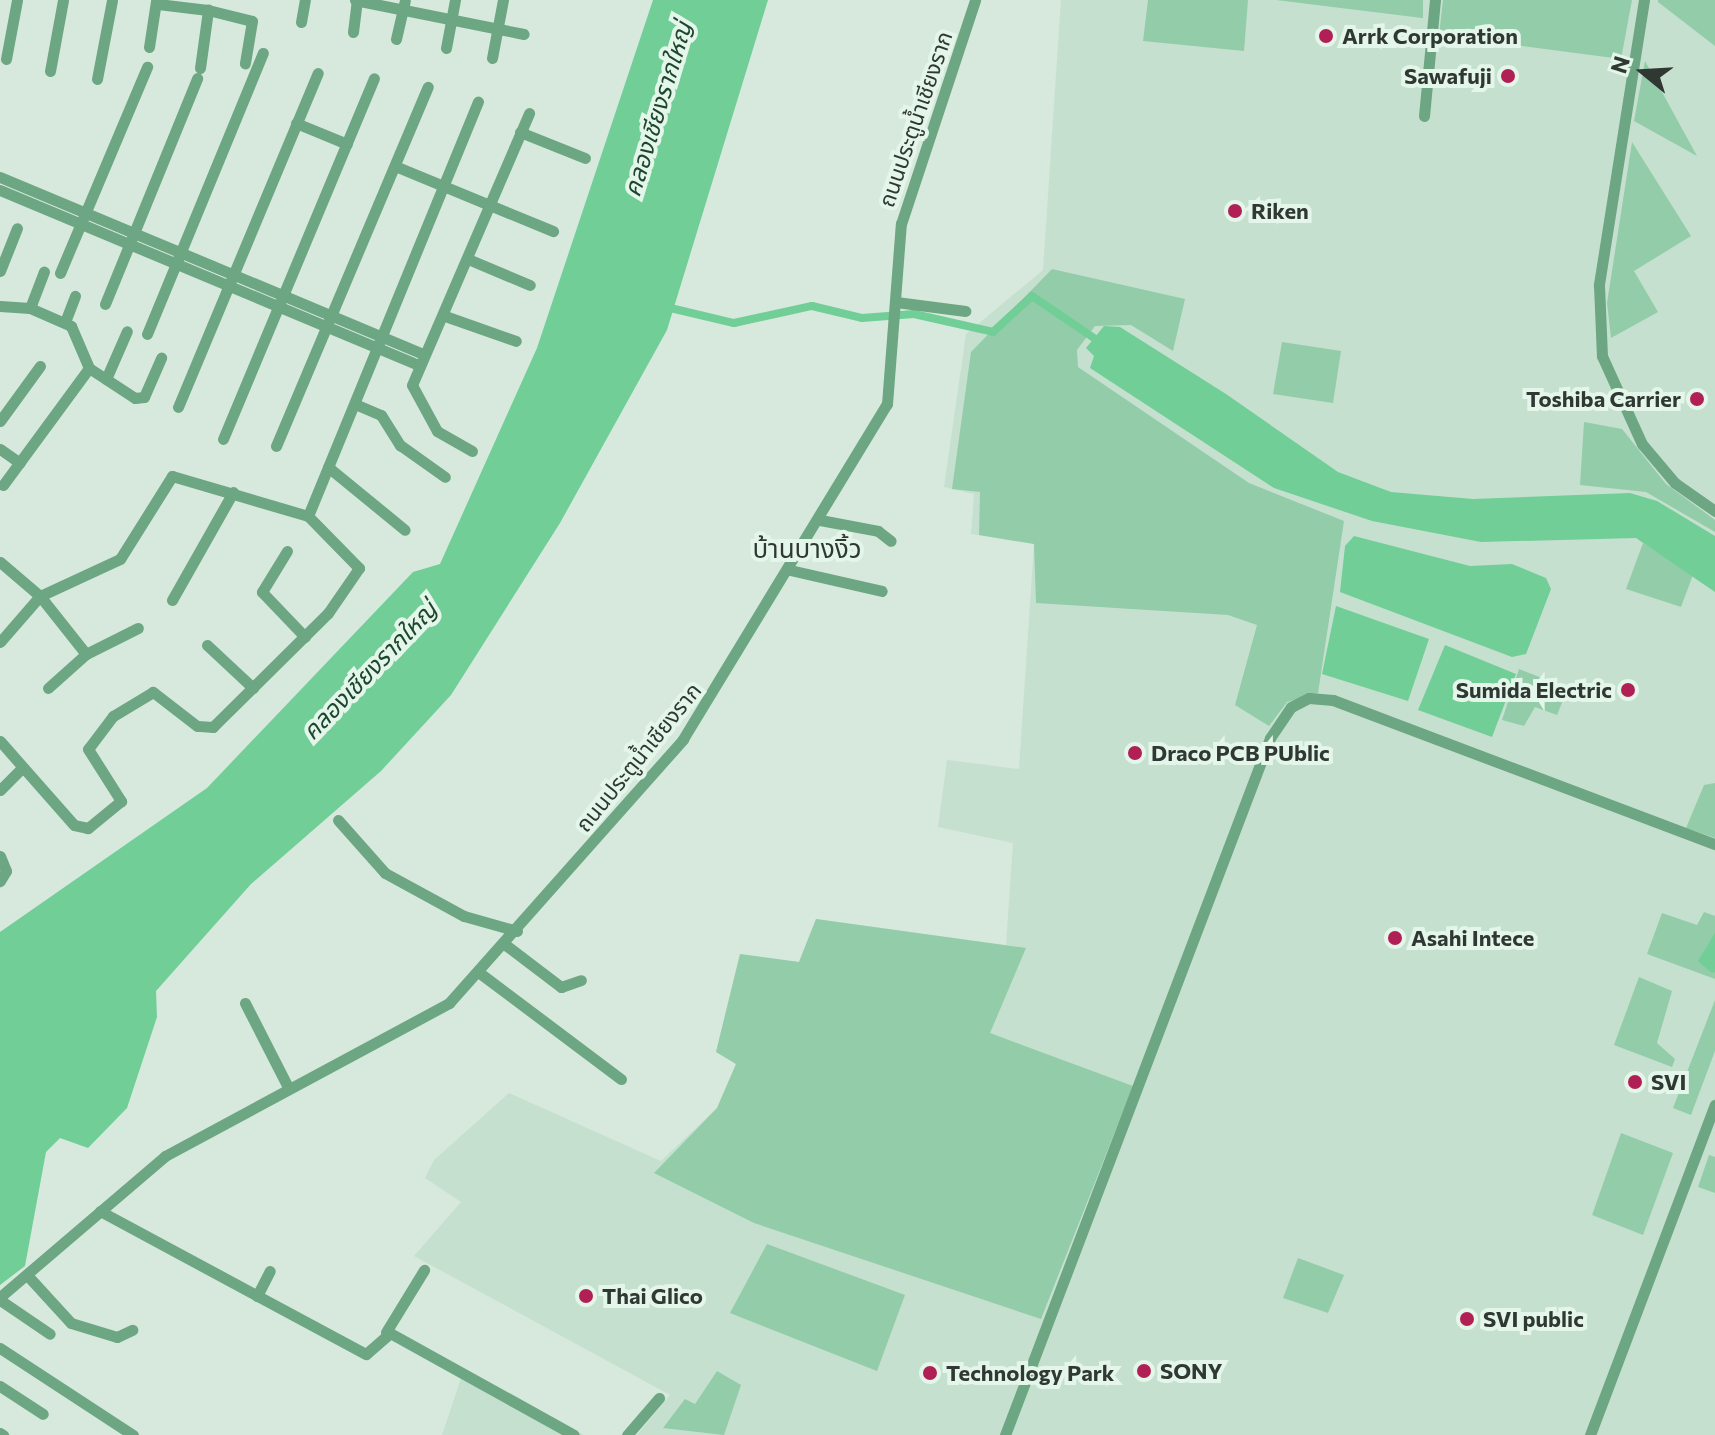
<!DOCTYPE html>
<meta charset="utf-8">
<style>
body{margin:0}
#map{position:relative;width:1715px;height:1435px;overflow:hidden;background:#d6e9dc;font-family:Commissioner,"Noto Sans Thai",sans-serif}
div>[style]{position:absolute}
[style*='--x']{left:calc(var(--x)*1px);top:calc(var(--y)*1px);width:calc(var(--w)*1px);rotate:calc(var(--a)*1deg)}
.built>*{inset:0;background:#c6e0cf}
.green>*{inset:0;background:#93cca8}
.water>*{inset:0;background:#71ce97}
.canal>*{height:8px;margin:-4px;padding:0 4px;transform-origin:4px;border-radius:4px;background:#71ce97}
.minor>*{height:11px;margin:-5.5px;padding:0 5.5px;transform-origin:5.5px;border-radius:5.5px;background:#6ca682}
.dots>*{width:22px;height:22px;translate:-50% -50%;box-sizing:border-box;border:4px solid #e3f6e9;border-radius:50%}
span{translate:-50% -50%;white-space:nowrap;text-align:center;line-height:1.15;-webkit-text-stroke:8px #e3f6e9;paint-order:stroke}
.poi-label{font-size:22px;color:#303833;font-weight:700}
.left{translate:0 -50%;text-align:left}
.right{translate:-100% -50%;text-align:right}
.street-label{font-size:22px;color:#303833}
.water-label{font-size:24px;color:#1e452f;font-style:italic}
.quarter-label{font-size:26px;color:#303833}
.north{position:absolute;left:1603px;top:32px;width:80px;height:80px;-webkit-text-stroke:6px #e3f6e9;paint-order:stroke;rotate:288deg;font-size:22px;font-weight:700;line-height:32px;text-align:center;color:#303833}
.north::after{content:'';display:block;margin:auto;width:28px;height:36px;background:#303833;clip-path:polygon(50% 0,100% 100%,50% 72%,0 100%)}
</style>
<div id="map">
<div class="built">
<i style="clip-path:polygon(1061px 0,1715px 0,1715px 1435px,637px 1435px,670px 1395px,414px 1256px,461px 1202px,425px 1178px,434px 1160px,509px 1093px,661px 1161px,717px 1108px,736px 1064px,716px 1052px,740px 954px,799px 962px,816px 919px,1006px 945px,1013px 843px,938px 827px,947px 760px,1019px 769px,1034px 544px,971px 534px,974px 494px,944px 487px,966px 334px,1043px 270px)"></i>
<i style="clip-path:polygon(463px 1372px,584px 1435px,442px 1435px)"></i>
</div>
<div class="green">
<i style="clip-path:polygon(1148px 0,1248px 0,1244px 51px,1143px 41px)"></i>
<i style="clip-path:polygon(1276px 0,1423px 0,1423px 18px,1422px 18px)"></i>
<i style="clip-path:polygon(1443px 0,1632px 0,1621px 59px,1439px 35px)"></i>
<i style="clip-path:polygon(1715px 0,1715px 46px,1658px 2px,1658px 0)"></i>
<i style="clip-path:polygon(1645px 61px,1697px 156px,1634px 121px)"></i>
<i style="clip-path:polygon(1632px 142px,1691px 236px,1634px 271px,1658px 312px,1611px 338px,1607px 303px)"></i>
<i style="clip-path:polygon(1052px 269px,1185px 299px,1173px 351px,1131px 325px,1095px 326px,1077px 350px,1078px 367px,1249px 483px,1344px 521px,1318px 693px,1287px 702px,1269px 726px,1235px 705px,1257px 625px,1228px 615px,1036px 603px,1034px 544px,979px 535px,980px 492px,952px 489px,971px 352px)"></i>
<i style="clip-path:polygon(1282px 342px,1341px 351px,1333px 403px,1273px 394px)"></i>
<i style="clip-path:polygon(1584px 422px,1622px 429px,1666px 484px,1715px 520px,1715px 532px,1646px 492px,1580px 485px)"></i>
<i style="clip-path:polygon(1643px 543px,1693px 575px,1681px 607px,1626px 589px)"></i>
<i style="clip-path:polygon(1519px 669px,1568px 688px,1557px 715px,1535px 707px,1524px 726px,1502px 720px)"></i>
<i style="clip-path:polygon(1715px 783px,1715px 838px,1686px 828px,1704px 785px)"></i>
<i style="clip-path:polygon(1704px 912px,1715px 916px,1715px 979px,1647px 954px,1662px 913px,1697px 925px)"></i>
<i style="clip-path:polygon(816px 919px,1026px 948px,990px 1033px,1133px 1086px,1041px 1319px,754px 1223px,654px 1173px,717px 1108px,736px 1064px,716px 1052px,740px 954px,799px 962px)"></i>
<i style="clip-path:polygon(1639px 977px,1672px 991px,1657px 1043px,1675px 1059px,1672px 1067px,1614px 1045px)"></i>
<i style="clip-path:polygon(1715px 1000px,1715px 1051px,1691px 1115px,1673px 1108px)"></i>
<i style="clip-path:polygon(1621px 1133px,1673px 1153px,1643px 1235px,1592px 1215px)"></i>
<i style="clip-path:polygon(1709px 1155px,1715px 1157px,1715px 1193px,1698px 1187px)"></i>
<i style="clip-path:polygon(767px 1244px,905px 1295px,877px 1371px,730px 1313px)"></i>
<i style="clip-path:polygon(1298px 1258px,1344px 1275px,1328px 1313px,1283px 1298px)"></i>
<i style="clip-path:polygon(717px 1371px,741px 1385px,724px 1435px,663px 1428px,685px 1399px,695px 1404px)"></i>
</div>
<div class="water">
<i style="clip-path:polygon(653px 0,768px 0,667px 330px,560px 523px,451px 695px,381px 771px,251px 884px,156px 991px,157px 1017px,127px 1108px,88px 1148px,60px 1138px,46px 1152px,25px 1266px,0 1285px,0 932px,207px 788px,413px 572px,440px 564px,537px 348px)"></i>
<i style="clip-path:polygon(1104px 326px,1120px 327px,1226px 394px,1338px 472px,1391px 492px,1473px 499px,1630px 493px,1657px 501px,1715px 536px,1715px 592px,1636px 538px,1481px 542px,1372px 521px,1274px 488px,1090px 368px,1094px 356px,1086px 348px)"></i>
<i style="clip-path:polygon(1354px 536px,1470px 566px,1512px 564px,1546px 578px,1551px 589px,1526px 654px,1512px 657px,1340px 592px,1345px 546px)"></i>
<i style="clip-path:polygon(1336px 606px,1429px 639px,1408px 701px,1322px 674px)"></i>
<i style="clip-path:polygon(1445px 645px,1516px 674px,1492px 737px,1418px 710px)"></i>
<i style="clip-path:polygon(1715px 933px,1715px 972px,1712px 973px,1698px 961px)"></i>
</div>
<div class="canal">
<i style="--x:662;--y:306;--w:74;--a:13.3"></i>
<i style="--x:734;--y:323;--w:80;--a:-12.3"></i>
<i style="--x:812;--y:306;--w:51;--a:13.5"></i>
<i style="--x:862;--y:318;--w:52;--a:-4.4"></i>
<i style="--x:914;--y:314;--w:81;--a:12.8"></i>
<i style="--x:993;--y:332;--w:53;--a:-42.7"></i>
<i style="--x:1032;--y:296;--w:86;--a:34.1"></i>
</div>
<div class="minor">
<i style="--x:355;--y:0;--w:172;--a:11.4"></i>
<i style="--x:1644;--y:0;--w:289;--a:99"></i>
<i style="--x:1599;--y:285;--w:71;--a:87.6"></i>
<i style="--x:1602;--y:356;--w:97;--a:65.6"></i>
<i style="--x:1642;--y:444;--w:51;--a:49.8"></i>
<i style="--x:1675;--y:483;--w:49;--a:35"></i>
<i style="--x:158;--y:4;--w:50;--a:6.8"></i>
<i style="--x:301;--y:22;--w:22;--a:-80"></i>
<i style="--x:353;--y:32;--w:32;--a:-83"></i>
<i style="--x:396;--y:39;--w:39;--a:-77"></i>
<i style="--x:149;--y:47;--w:47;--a:-81.3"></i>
<i style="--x:446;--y:48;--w:49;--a:-79.4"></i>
<i style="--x:492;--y:58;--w:59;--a:-79.3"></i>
<i style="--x:6;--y:59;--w:60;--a:-79.4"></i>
<i style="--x:200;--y:68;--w:59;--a:-82.1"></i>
<i style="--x:208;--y:10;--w:45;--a:14"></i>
<i style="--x:252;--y:21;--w:43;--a:99.5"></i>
<i style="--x:50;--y:71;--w:72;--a:-79.6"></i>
<i style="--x:97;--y:79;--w:80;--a:-79.2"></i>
<i style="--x:1424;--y:116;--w:117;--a:-84.6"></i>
<i style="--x:296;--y:123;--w:55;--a:22.4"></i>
<i style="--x:520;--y:132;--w:70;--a:21.8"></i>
<i style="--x:395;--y:166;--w:171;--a:22.4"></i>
<i style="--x:0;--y:177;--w:456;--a:22.7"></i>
<i style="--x:0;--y:190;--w:451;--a:22.7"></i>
<i style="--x:468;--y:259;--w:67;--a:22.8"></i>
<i style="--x:0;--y:271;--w:46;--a:-68.4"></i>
<i style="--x:60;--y:273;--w:224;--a:-67.1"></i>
<i style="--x:896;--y:302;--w:70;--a:7.4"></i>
<i style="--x:105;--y:304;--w:244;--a:-67.8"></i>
<i style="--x:0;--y:306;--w:30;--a:4"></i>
<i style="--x:30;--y:308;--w:45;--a:23.7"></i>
<i style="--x:71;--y:326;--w:46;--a:66.8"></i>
<i style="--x:89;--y:368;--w:55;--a:33.1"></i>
<i style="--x:135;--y:398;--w:9;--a:-6"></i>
<i style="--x:144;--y:397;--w:43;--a:-66.4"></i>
<i style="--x:30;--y:308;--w:39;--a:-69"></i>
<i style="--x:445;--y:316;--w:75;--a:19.4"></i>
<i style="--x:65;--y:322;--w:28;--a:-69"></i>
<i style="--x:147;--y:334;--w:304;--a:-67.6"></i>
<i style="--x:106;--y:379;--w:52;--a:-66.4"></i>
<i style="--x:355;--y:404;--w:28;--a:23"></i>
<i style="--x:381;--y:415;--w:36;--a:58"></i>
<i style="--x:400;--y:445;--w:55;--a:35.4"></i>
<i style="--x:178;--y:407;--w:362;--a:-67.3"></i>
<i style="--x:0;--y:421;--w:68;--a:-54"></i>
<i style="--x:223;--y:439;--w:391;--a:-67.3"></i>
<i style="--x:276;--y:446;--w:390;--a:-67.1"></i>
<i style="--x:0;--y:449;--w:24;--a:35"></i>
<i style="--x:472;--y:451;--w:40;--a:-150.3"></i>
<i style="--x:437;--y:431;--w:52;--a:-118.5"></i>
<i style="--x:412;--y:385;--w:296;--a:-66.7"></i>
<i style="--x:328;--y:467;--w:99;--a:39.3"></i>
<i style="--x:3;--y:485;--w:145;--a:-53.7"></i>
<i style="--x:308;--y:516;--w:448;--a:-67.7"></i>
<i style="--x:820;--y:520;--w:59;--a:10.7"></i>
<i style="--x:878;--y:531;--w:16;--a:38"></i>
<i style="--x:287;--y:551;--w:48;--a:121.4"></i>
<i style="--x:262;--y:592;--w:62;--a:46.3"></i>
<i style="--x:0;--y:562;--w:52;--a:40.4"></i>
<i style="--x:40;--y:596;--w:74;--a:51.6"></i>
<i style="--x:790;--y:570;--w:94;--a:12.9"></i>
<i style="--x:172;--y:600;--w:124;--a:-60.5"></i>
<i style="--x:0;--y:642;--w:61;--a:-49"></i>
<i style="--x:40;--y:596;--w:88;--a:-24.8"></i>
<i style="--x:120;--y:559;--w:98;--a:-57.9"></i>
<i style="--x:172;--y:476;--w:142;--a:16.4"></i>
<i style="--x:308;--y:516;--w:73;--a:45.6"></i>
<i style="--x:359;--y:568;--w:55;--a:124.6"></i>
<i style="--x:328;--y:613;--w:162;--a:135.3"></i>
<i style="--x:213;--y:727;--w:16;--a:-176"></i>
<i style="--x:197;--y:726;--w:56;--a:-142.3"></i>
<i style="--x:153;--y:692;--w:47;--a:149"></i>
<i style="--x:113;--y:716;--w:41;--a:127.1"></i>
<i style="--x:88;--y:749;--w:62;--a:57.6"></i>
<i style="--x:121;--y:801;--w:43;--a:140.7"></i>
<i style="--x:88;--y:828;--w:14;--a:-168"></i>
<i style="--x:74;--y:825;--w:112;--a:-131.4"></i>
<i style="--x:207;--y:645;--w:63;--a:43.1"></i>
<i style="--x:48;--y:688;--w:51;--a:-41.8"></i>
<i style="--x:86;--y:654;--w:58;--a:-26.6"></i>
<i style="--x:0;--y:790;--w:28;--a:-45"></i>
<i style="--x:338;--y:820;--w:71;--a:48.4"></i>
<i style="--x:385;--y:873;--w:90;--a:28.6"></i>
<i style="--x:464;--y:916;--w:55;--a:15.8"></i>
<i style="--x:0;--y:856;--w:16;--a:68"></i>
<i style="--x:6;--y:871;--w:12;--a:121"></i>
<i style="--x:507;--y:946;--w:68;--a:37.2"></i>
<i style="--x:561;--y:987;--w:21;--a:-19"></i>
<i style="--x:481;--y:974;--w:175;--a:36.9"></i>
<i style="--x:245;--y:1003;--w:92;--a:62.9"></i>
<i style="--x:100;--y:1211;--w:302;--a:28.3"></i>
<i style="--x:366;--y:1354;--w:32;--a:-41"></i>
<i style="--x:390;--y:1333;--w:210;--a:29"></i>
<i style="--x:27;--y:1275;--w:65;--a:47.5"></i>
<i style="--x:71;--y:1323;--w:48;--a:16.9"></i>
<i style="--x:117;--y:1337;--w:17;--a:-25"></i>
<i style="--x:257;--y:1296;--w:28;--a:-63"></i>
<i style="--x:0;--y:1297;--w:217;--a:-40.5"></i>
<i style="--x:165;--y:1156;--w:323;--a:-28.3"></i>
<i style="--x:449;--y:1003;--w:353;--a:-48.4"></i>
<i style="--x:683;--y:739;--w:392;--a:-58.7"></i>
<i style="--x:887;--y:404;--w:181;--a:-85.6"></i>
<i style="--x:901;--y:224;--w:236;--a:-71.7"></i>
<i style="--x:0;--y:1300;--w:60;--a:34.2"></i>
<i style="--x:386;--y:1332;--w:73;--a:-58.5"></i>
<i style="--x:0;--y:1348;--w:159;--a:33.2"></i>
<i style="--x:0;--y:1386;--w:51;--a:33.1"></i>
<i style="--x:0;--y:1433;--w:4;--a:34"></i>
<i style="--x:627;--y:1435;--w:49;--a:-49.1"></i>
<i style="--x:1005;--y:1435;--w:746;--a:-69.18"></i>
<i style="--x:1270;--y:738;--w:37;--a:-56"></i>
<i style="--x:1291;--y:707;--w:20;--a:-27"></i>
<i style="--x:1309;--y:698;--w:24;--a:5"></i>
<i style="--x:1333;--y:700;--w:408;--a:20.7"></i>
<i style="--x:1590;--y:1435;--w:353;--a:-69.3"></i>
</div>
<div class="dots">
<i style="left:1326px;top:36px;background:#b02054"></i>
<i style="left:1508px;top:76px;background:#b02054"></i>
<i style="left:1235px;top:211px;background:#b02054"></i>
<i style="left:1697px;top:399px;background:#b02054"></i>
<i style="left:1628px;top:690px;background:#b02054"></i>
<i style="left:1135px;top:753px;background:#b02054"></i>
<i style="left:1395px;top:938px;background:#b02054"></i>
<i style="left:1635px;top:1082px;background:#b02054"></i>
<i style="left:586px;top:1296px;background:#b02054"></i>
<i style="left:1467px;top:1319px;background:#b02054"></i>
<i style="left:1144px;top:1371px;background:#b02054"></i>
<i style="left:930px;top:1373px;background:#b02054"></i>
</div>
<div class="poi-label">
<span class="left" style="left:1342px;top:36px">Arrk Corporation</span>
<span class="right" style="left:1492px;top:76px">Sawafuji</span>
<span class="left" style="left:1251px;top:211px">Riken</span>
<span class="right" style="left:1681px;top:399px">Toshiba Carrier</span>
<span class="right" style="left:1612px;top:690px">Sumida Electric</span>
<span class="left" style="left:1151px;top:753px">Draco PCB PUblic</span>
<span class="left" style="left:1411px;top:938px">Asahi Intece</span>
<span class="left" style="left:1651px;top:1082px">SVI</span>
<span class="left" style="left:602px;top:1296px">Thai Glico</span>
<span class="left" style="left:1483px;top:1319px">SVI public</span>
<span class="left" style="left:1160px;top:1371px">SONY</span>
<span class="left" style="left:946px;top:1373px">Technology Park</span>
</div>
<div class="street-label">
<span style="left:915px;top:119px;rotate:-71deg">ถนนประตูน้ำเชียงราก</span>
<span style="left:638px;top:757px;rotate:-51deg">ถนนประตูน้ำเชียงราก</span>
</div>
<div class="water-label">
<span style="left:657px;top:109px;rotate:-73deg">คลองเชียงรากใหญ่</span>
<span style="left:369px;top:670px;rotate:-46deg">คลองเชียงรากใหญ่</span>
</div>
<div class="quarter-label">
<span style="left:807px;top:548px">บ้านบางงิ้ว</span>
</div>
<div class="north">N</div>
</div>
